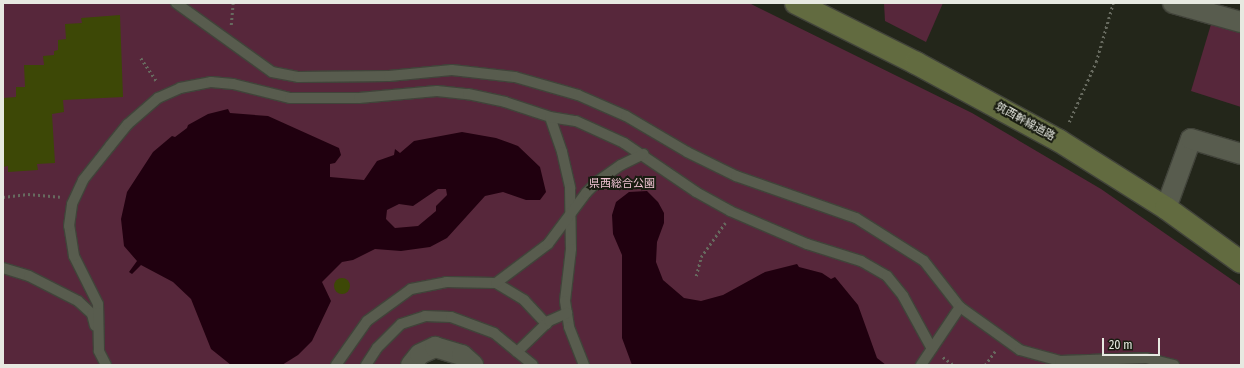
<!DOCTYPE html>
<meta charset="utf-8">
<style>
body{margin:0}
#map{position:relative;width:1244px;height:368px;overflow:hidden;background:#23261a;font-family:"Fira Sans Condensed","Noto Sans JP",sans-serif}
div>[style]{position:absolute}
[style*='--x']{left:calc(var(--x)*1px);top:calc(var(--y)*1px);width:calc(var(--w)*1px);rotate:calc(var(--a)*1deg)}
.green>*{inset:0;background:#57273b}
.water>*{inset:0;background:#20000f}
.building>*{inset:0;background:#3d4806}
.round{border-radius:50%}
.path>*{height:2.5px;margin-top:-1.25px;transform-origin:0;background:repeating-linear-gradient(90deg,#676a5f 0 2px,transparent 0 5px)}
.roads{filter:drop-shadow(1px 0 #41433a) drop-shadow(-1px 0 #41433a) drop-shadow(0 1px #41433a) drop-shadow(0 -1px #41433a)}
.lane>*{height:10px;margin:-5px;padding:0 5px;transform-origin:5px;border-radius:5px;background:#585c4e}
.street>*{height:20px;margin:-10px;padding:0 10px;transform-origin:10px;border-radius:10px;background:#585c4e}
.secondary>*{height:22px;margin:-11px;padding:0 11px;transform-origin:11px;border-radius:11px;background:#626b40}
span{translate:-50% -50%;white-space:nowrap;text-align:center;line-height:1.15;-webkit-text-stroke:4px #191c11;paint-order:stroke}
.street-label{font-size:11px;color:#e7e9e1}
.park-label{font-size:11px;color:#f1c4d4}
.frame{position:absolute;inset:0;border:4px solid #e7e9e1;pointer-events:none}
.scale{position:absolute;left:1102px;top:338px;width:58px;height:18px;box-sizing:border-box;border:2px solid #e7e9e1;border-top:0;padding-left:5px;font-size:12px;line-height:14px;white-space:nowrap;color:#e7e9e1;-webkit-text-stroke:3px #191c11;paint-order:stroke}
</style>
<div id="map">
<div class="green">
<i style="clip-path:polygon(3px 3px,749px 3px,972px 113px,1101px 189px,1241px 286px,1241px 365px,483px 365px,465px 350px,437px 338px,425px 340px,399px 365px,3px 365px)"></i>
<i style="clip-path:polygon(884px 3px,943px 3px,926px 42px,885px 21px)"></i>
<i style="clip-path:polygon(1212px 21px,1241px 30px,1241px 107px,1191px 91px)"></i>
</div>
<div class="water">
<i style="clip-path:polygon(evenodd,228px 109px,230px 113px,268px 116px,339px 148px,341px 155px,335px 163px,330px 164px,330px 177px,364px 180px,377px 161px,394px 155px,395px 149px,400px 153px,414px 141px,462px 132px,496px 138px,518px 146px,540px 167px,546px 192px,540px 200px,526px 200px,503px 192px,485px 196px,447px 238px,430px 247px,401px 251px,375px 249px,353px 260px,342px 262px,322px 282px,331px 301px,312px 341px,298px 355px,282px 365px,231px 365px,211px 349px,191px 299px,173px 282px,141px 265px,132px 274px,129px 272px,137px 261px,124px 246px,121px 219px,127px 192px,153px 152px,172px 136px,175px 137px,187px 128px,188px 125px,208px 114px,228px 109px,438px 189px,446px 189px,447px 195px,436px 206px,436px 211px,418px 226px,395px 228px,386px 219px,387px 210px,399px 204px,413px 206px,438px 189px)"></i>
<i style="clip-path:polygon(647px 191px,658px 202px,664px 213px,664px 223px,657px 242px,656px 262px,663px 280px,684px 298px,701px 301px,723px 295px,765px 272px,797px 264px,799px 267px,822px 273px,831px 279px,835px 277px,858px 305px,877px 358px,886px 365px,632px 365px,622px 338px,622px 255px,613px 234px,612px 215px,616px 202px,629px 192px)"></i>
</div>
<div class="building">
<i style="clip-path:polygon(120px 15px,123px 97px,63px 100px,64px 112px,52px 114px,55px 163px,37px 164px,38px 170px,8px 172px,8px 166px,3px 167px,3px 98px,16px 97px,16px 87px,25px 87px,24px 65px,44px 65px,43px 56px,54px 55px,54px 51px,58px 50px,58px 40px,66px 39px,65px 24px,82px 23px,81px 18px)"></i>
<i class="round" style="left:334px;top:278px;width:16px;height:16px"></i>
</div>
<div class="path">
<i style="--x:231;--y:25;--w:22;--a:-85"></i>
<i style="--x:141;--y:58;--w:29;--a:56"></i>
<i style="--x:1069;--y:122;--w:66;--a:-65.8"></i>
<i style="--x:1096;--y:62;--w:61;--a:-73.9"></i>
<i style="--x:3;--y:197;--w:25;--a:-7"></i>
<i style="--x:28;--y:194;--w:32;--a:5"></i>
<i style="--x:696;--y:276;--w:20;--a:-75"></i>
<i style="--x:701;--y:257;--w:42;--a:-54.8"></i>
<i style="--x:943;--y:357;--w:14;--a:36"></i>
<i style="--x:985;--y:365;--w:17;--a:-54"></i>
</div>
<div class="roads">
<div class="lane">
<i style="--x:176;--y:3;--w:118;--a:35.7"></i>
<i style="--x:272;--y:72;--w:26;--a:11"></i>
<i style="--x:298;--y:77;--w:91;--a:-0.6"></i>
<i style="--x:389;--y:76;--w:63;--a:-5.4"></i>
<i style="--x:452;--y:70;--w:63;--a:6.3"></i>
<i style="--x:515;--y:77;--w:66;--a:15.9"></i>
<i style="--x:578;--y:95;--w:52;--a:23.6"></i>
<i style="--x:626;--y:116;--w:71;--a:30.5"></i>
<i style="--x:687;--y:152;--w:55;--a:26.1"></i>
<i style="--x:736;--y:176;--w:127;--a:19.3"></i>
<i style="--x:856;--y:218;--w:80;--a:32.3"></i>
<i style="--x:924;--y:261;--w:58;--a:52"></i>
<i style="--x:960;--y:307;--w:74;--a:35.6"></i>
<i style="--x:1020;--y:350;--w:41;--a:15.4"></i>
<i style="--x:1060;--y:361;--w:86;--a:-2"></i>
<i style="--x:1146;--y:358;--w:29;--a:14"></i>
<i style="--x:550;--y:117;--w:37;--a:71"></i>
<i style="--x:562;--y:152;--w:37;--a:77"></i>
<i style="--x:570;--y:188;--w:61;--a:89.1"></i>
<i style="--x:571;--y:249;--w:52;--a:96.6"></i>
<i style="--x:565;--y:301;--w:26;--a:81"></i>
<i style="--x:569;--y:327;--w:41;--a:68.5"></i>
<i style="--x:3;--y:268;--w:27;--a:17"></i>
<i style="--x:29;--y:276;--w:55;--a:27"></i>
<i style="--x:78;--y:301;--w:19;--a:43"></i>
<i style="--x:92;--y:314;--w:12;--a:76"></i>
<i style="--x:496;--y:283;--w:33;--a:31"></i>
<i style="--x:524;--y:300;--w:33;--a:47"></i>
<i style="--x:517;--y:352;--w:45;--a:-44.1"></i>
<i style="--x:549;--y:321;--w:20;--a:-24"></i>
<i style="--x:106;--y:365;--w:16;--a:-117"></i>
<i style="--x:99;--y:351;--w:47;--a:-91.2"></i>
<i style="--x:98;--y:304;--w:54;--a:-116.6"></i>
<i style="--x:74;--y:256;--w:30;--a:-99"></i>
<i style="--x:69;--y:226;--w:22;--a:-82"></i>
<i style="--x:72;--y:204;--w:26;--a:-65"></i>
<i style="--x:83;--y:180;--w:43;--a:-51.5"></i>
<i style="--x:110;--y:146;--w:28;--a:-51"></i>
<i style="--x:128;--y:124;--w:40;--a:-41"></i>
<i style="--x:158;--y:98;--w:24;--a:-24"></i>
<i style="--x:180;--y:88;--w:32;--a:-11"></i>
<i style="--x:211;--y:82;--w:22;--a:5"></i>
<i style="--x:233;--y:84;--w:59;--a:13.8"></i>
<i style="--x:290;--y:98;--w:69;--a:0"></i>
<i style="--x:359;--y:98;--w:78;--a:-5.1"></i>
<i style="--x:437;--y:91;--w:31;--a:6"></i>
<i style="--x:468;--y:94;--w:38;--a:12"></i>
<i style="--x:505;--y:102;--w:47;--a:18.4"></i>
<i style="--x:550;--y:117;--w:26;--a:9"></i>
<i style="--x:576;--y:121;--w:53;--a:24.6"></i>
<i style="--x:624;--y:143;--w:87;--a:34.2"></i>
<i style="--x:696;--y:192;--w:39;--a:29"></i>
<i style="--x:730;--y:211;--w:84;--a:23.2"></i>
<i style="--x:807;--y:244;--w:57;--a:17.5"></i>
<i style="--x:861;--y:261;--w:30;--a:30"></i>
<i style="--x:887;--y:276;--w:26;--a:51"></i>
<i style="--x:903;--y:296;--w:60;--a:61.3"></i>
<i style="--x:336;--y:365;--w:54;--a:-54.8"></i>
<i style="--x:367;--y:321;--w:54;--a:-36"></i>
<i style="--x:411;--y:289;--w:36;--a:-11"></i>
<i style="--x:446;--y:282;--w:50;--a:1.1"></i>
<i style="--x:496;--y:283;--w:65;--a:-36.9"></i>
<i style="--x:548;--y:244;--w:64;--a:-53.3"></i>
<i style="--x:586;--y:193;--w:17;--a:-45"></i>
<i style="--x:598;--y:181;--w:28;--a:-35"></i>
<i style="--x:621;--y:165;--w:25;--a:-26"></i>
<i style="--x:366;--y:365;--w:20;--a:-57"></i>
<i style="--x:377;--y:348;--w:34;--a:-45"></i>
<i style="--x:401;--y:324;--w:25;--a:-18"></i>
<i style="--x:425;--y:316;--w:26;--a:2"></i>
<i style="--x:451;--y:317;--w:46;--a:20.4"></i>
<i style="--x:494;--y:333;--w:50;--a:39.4"></i>
<i style="--x:921;--y:365;--w:70;--a:-56.1"></i>
</div>
<div class="street">
<i style="--x:1173;--y:3;--w:71;--a:15.6"></i>
<i style="--x:1166;--y:208;--w:73;--a:-70.1"></i>
<i style="--x:1191;--y:139;--w:52;--a:16.7"></i>
<i style="--x:411;--y:365;--w:14;--a:-51"></i>
<i style="--x:420;--y:354;--w:17;--a:-25"></i>
<i style="--x:435;--y:347;--w:28;--a:17"></i>
<i style="--x:462;--y:355;--w:15;--a:42"></i>
</div>
<div class="secondary">
<i style="--x:796;--y:3;--w:134;--a:26.6"></i>
<i style="--x:916;--y:63;--w:162;--a:28.5"></i>
<i style="--x:1058;--y:140;--w:128;--a:32.2"></i>
<i style="--x:1166;--y:208;--w:92;--a:35.8"></i>
</div>
</div>
<div class="street-label">
<span style="left:1025px;top:122px;rotate:29deg">筑西幹線道路</span>
</div>
<div class="park-label">
<span style="left:622px;top:184px">県西総合公園</span>
</div>
<div class="frame"></div>
<div class="scale">20 m</div>
</div>
